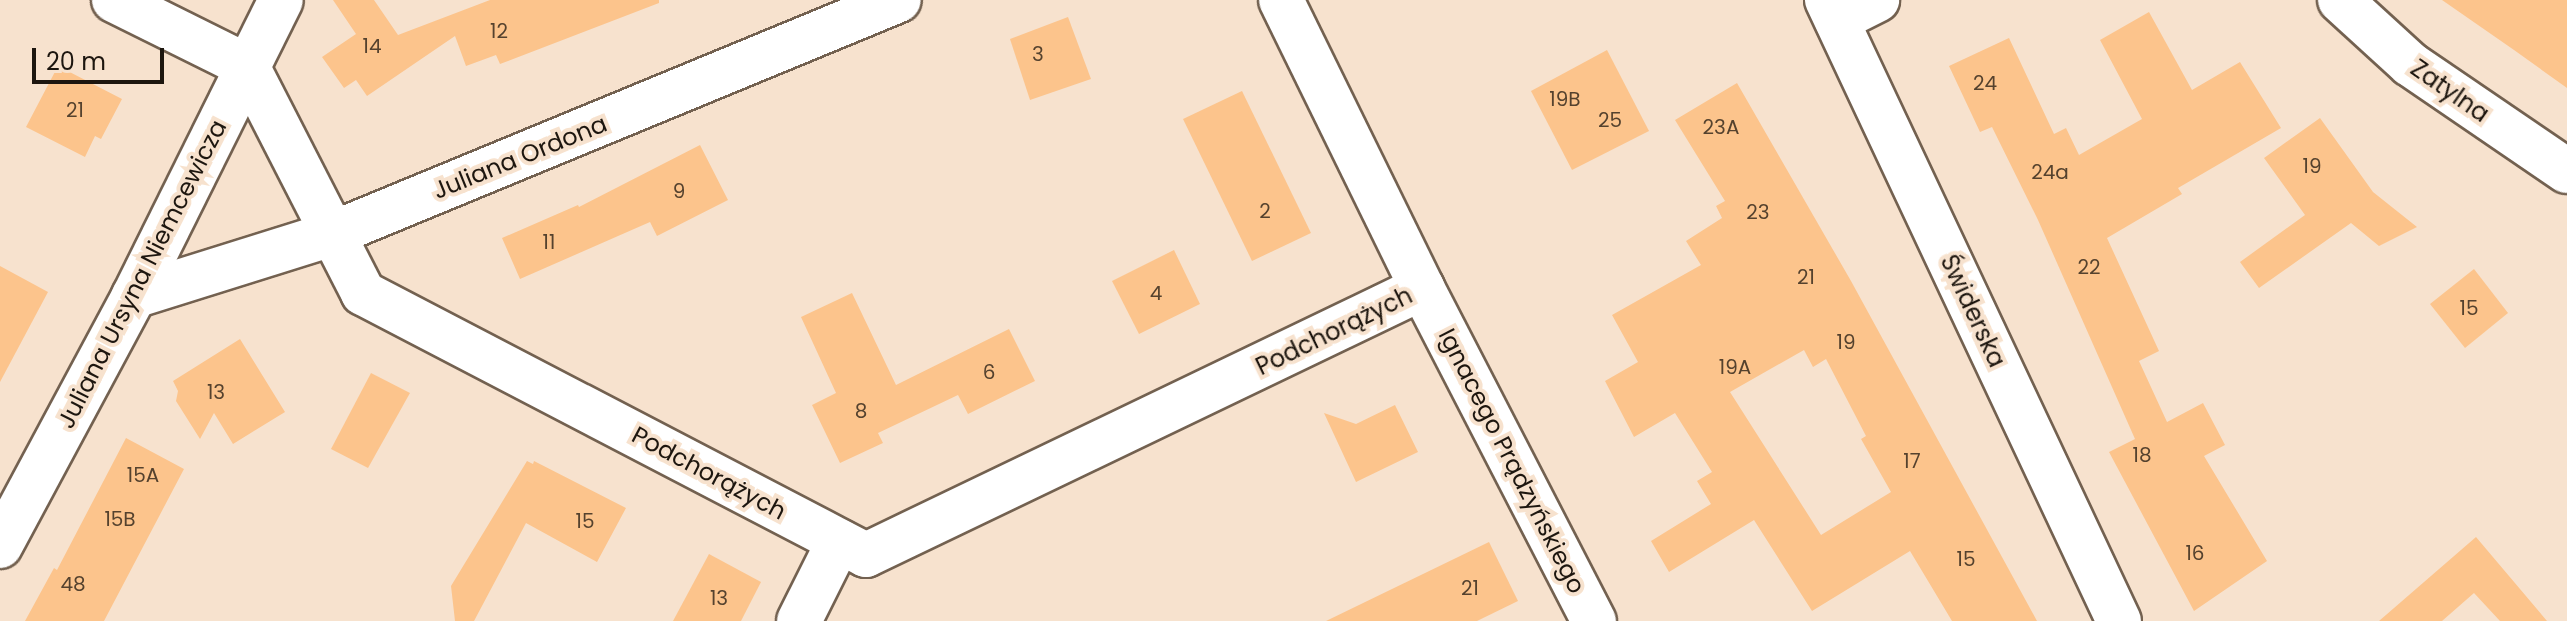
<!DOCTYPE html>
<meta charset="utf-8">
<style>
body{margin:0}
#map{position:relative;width:2567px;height:621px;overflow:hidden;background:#f7e2ce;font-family:Poppins,sans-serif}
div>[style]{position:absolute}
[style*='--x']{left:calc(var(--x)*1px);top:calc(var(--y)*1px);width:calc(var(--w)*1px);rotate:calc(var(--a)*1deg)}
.building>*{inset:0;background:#fcc48c}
.roads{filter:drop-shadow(2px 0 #736150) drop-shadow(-2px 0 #736150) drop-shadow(0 2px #736150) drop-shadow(0 -2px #736150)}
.minor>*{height:44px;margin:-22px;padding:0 22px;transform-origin:22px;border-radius:22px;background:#fff}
.tertiary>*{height:44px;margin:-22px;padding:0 22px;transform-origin:22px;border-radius:22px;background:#fff}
span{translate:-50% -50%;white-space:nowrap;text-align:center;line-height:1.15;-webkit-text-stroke:8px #f7e2ce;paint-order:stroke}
.number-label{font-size:20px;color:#55422e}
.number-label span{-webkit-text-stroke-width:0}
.street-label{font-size:24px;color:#1d160f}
.scale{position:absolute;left:32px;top:48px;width:132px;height:36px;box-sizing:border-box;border:4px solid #1d160f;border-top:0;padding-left:10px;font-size:24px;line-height:28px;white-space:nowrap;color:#1d160f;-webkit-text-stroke:6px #f7e2ce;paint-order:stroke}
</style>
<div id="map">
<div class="building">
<i style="clip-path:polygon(333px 0,374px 0,398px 35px,490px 0,659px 0,659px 3px,500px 64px,496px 55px,466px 66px,455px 36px,367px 96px,356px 80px,344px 88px,322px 57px,356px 34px)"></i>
<i style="clip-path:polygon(2442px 0,2567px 0,2567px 88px,2514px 50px)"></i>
<i style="clip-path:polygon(2149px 12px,2192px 90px,2240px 62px,2281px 128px,2178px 188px,2182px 194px,2107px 238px,2159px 351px,2139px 361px,2167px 422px,2203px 403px,2225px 445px,2204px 456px,2267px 561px,2194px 611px,2109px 452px,2135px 439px,2038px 220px,1992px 127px,1980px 132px,1949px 66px,2009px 38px,2054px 134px,2066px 128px,2079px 155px,2142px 119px,2100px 40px)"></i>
<i style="clip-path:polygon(1068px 17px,1091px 79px,1030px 100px,1010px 39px)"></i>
<i style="clip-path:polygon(1607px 50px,1649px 131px,1572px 170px,1531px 91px)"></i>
<i style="clip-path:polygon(58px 66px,122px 99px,101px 139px,95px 136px,85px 157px,26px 127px)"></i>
<i style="clip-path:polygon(evenodd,1737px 83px,1851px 281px,2037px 621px,1952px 621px,1910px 551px,1812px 611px,1754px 520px,1669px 572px,1651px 541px,1711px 504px,1697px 481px,1712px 472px,1675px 413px,1634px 437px,1605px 381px,1638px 362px,1612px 315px,1701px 265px,1686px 241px,1722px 218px,1716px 206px,1725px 201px,1675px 120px,1737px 83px,1804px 350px,1813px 367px,1826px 359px,1866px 436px,1861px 439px,1891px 492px,1821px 535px,1730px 392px,1804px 350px)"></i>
<i style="clip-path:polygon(1242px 91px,1311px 233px,1252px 261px,1183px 119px)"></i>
<i style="clip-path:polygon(2320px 118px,2373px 192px,2417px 227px,2379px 246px,2351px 223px,2259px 288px,2240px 262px,2305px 215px,2264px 158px)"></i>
<i style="clip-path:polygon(700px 145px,728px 200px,657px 236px,650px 222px,520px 279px,502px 238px,578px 205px,579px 207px)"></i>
<i style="clip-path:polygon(1174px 250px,1200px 304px,1139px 334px,1112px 281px)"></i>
<i style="clip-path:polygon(0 266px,48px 292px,0 382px)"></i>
<i style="clip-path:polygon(2474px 269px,2508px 313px,2465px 348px,2430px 304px)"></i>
<i style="clip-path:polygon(852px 293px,896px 385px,1009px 329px,1035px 381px,968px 414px,958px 395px,878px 433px,883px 443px,840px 463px,812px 405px,836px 393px,801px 317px)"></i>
<i style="clip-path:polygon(240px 339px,285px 412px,233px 444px,214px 413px,200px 439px,176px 401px,178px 391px,173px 381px)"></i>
<i style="clip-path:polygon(371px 373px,410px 393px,368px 468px,331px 449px)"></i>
<i style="clip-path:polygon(1395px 405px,1418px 452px,1356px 482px,1324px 413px,1356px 424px)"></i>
<i style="clip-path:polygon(126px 438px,184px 469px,104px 621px,25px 621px,54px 568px,57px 570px)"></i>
<i style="clip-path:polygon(527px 461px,533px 464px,534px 461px,626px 508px,597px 562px,526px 523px,474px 621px,455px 621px,451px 586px)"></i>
<i style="clip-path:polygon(2476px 537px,2547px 621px,2500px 621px,2474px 593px,2442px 621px,2379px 621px)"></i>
<i style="clip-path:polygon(1489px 542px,1518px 601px,1477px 621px,1326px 621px)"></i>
<i style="clip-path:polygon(709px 554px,761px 582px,741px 621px,673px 621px)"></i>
</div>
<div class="roads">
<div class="minor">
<i style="--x:114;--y:0;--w:148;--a:26.4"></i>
<i style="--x:247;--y:66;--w:255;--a:62.9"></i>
<i style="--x:363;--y:293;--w:567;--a:27.51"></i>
<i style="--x:866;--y:555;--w:617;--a:-25.65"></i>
<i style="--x:1281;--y:0;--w:321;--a:63.9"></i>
<i style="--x:1422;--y:288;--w:375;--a:62.7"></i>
<i style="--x:2340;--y:0;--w:95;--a:42.4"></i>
<i style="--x:2410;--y:64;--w:190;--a:34.3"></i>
<i style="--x:1837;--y:20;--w:45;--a:-26.6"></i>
<i style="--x:134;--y:296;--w:207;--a:-17.4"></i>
<i style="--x:332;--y:234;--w:613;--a:-22.43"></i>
<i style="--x:0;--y:546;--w:284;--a:-61.8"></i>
<i style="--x:134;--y:296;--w:330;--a:-63.6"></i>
<i style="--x:799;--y:621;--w:89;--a:-63.4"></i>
</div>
<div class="tertiary">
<i style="--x:1827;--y:0;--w:686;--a:64.82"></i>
</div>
</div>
<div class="number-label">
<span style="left:499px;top:31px">12</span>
<span style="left:372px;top:46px">14</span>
<span style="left:1038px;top:54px">3</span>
<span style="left:1985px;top:83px">24</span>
<span style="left:1565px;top:99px">19B</span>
<span style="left:75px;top:110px">21</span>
<span style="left:1610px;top:120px">25</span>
<span style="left:1721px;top:127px">23A</span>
<span style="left:2312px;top:166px">19</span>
<span style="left:2050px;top:172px">24a</span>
<span style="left:679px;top:191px">9</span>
<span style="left:1265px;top:211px">2</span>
<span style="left:1758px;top:212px">23</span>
<span style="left:549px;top:242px">11</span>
<span style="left:2089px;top:267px">22</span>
<span style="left:1806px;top:277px">21</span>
<span style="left:1156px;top:293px">4</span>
<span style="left:2469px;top:308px">15</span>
<span style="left:1846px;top:342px">19</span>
<span style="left:1735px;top:367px">19A</span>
<span style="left:989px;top:372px">6</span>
<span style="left:216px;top:392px">13</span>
<span style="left:861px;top:411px">8</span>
<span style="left:2142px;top:455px">18</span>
<span style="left:1912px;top:461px">17</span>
<span style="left:143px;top:475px">15A</span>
<span style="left:120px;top:519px">15B</span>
<span style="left:585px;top:521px">15</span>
<span style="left:2195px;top:553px">16</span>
<span style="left:1966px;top:559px">15</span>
<span style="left:73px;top:584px">48</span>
<span style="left:1470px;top:588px">21</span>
<span style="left:719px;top:598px">13</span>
</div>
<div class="street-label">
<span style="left:2450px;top:91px;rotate:35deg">Zatylna</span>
<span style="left:520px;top:157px;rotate:-22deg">Juliana Ordona</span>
<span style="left:142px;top:274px;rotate:-63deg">Juliana Ursyna Niemcewicza</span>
<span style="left:1973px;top:311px;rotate:65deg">Świderska</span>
<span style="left:1334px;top:331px;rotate:-26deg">Podchorążych</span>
<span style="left:1512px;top:461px;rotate:63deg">Ignacego Prądzyńskiego</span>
<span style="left:709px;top:473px;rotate:28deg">Podchorążych</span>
</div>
<div class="scale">20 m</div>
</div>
